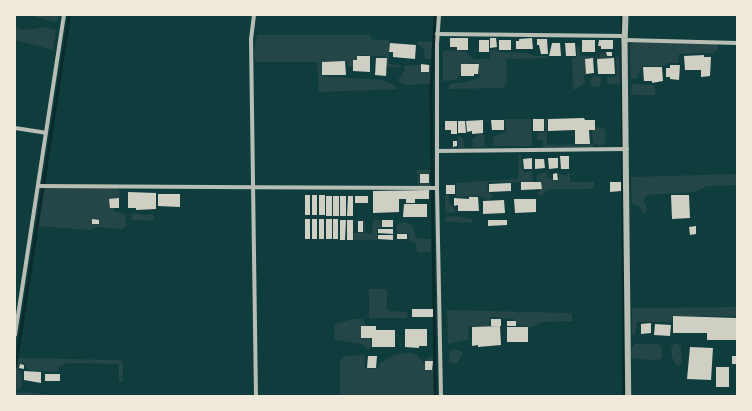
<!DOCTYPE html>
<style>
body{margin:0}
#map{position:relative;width:752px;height:411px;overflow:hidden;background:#0f3d3e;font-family:Signika,sans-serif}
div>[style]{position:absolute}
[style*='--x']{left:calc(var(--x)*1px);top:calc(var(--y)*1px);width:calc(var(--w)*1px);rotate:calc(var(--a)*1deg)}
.green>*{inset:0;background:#244646}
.round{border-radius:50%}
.stream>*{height:2.5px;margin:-1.25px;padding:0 1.25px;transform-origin:1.25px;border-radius:1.25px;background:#0a2a2b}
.building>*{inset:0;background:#cfcfc3}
.minor>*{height:4px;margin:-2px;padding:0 2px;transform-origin:2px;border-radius:2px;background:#b8beb3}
.tertiary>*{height:5.5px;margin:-2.75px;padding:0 2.75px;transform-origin:2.75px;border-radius:2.75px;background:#b8beb3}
span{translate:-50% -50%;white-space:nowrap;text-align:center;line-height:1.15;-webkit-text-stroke:3px #f1e9da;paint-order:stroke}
.frame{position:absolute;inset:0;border:16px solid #f1e9da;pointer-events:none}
</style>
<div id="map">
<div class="green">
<i style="clip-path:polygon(29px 15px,59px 15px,58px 20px,55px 22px)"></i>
<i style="clip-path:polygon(15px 26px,20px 29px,29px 30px,44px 27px,56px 30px,53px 50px,15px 40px)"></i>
<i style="clip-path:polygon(257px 35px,371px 35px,372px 40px,389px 40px,389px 64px,401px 65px,400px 67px,387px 67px,387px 57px,360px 55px,357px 63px,352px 67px,348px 66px,346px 61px,321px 62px,322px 76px,383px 80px,392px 84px,398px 89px,319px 92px,317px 62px,255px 62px,254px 52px)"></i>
<i style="clip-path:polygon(417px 41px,433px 42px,432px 59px,425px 59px,423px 48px,417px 44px)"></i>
<i style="clip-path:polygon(633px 41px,717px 44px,718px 50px,713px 53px,679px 54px,678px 63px,668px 63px,664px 66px,643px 66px,636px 79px,631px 79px,630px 46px)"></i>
<i style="clip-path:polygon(577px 45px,580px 47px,580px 56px,600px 57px,601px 53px,605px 53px,606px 57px,619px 57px,620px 85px,609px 84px,607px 82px,607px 77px,617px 76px,616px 58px,586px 59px,586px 74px,583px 77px,586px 82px,579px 87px,578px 89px,573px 89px,572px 58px,577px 58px)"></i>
<i style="clip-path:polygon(496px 49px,499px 52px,527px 53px,535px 56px,547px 56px,548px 58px,506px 59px,507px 82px,503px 88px,448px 89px,451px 84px,468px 82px,479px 78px,479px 65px,473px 63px,467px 65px,456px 80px,443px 81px,443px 51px,452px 50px,466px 52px,473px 59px,490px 59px,490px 50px)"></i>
<i style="clip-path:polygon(421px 65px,421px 73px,429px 68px,429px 65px,432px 65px,431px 84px,408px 85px,401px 83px,398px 80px,405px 70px,404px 66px)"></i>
<i class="round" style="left:589.5px;top:75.5px;width:11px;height:11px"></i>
<i style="clip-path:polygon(632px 84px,653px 85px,655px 87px,655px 95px,634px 95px,631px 94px)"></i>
<i style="clip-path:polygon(545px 118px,547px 118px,547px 145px,593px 144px,593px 147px,543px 147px,543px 140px,537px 140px,537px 133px,545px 132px)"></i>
<i style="clip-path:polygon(505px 119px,531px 119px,532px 146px,493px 146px,493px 137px,502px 133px,506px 133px)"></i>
<i style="clip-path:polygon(597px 127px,604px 128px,606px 134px,605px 142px,602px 146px,593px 143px,592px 132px,594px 128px)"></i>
<i style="clip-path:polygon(478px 134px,484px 134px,485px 147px,473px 147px,472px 140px)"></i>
<i style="clip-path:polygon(458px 135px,462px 138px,465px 148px,458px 148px)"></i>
<i style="clip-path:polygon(519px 155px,521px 155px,522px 169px,525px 172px,531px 171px,532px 173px,533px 182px,487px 182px,488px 191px,493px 196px,490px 200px,478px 196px,456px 197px,456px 183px,518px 179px)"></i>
<i style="clip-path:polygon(546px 168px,547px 177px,553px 180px,559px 180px,558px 173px,565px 176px,570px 172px,570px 182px,594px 182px,594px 187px,589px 189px,551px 189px,546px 191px,544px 195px,541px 196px,538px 194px,542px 182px,537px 181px,537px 174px,545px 173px)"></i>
<i style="clip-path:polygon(417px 170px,430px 170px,430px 173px,419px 174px,419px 182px,430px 184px,430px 186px,418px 186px)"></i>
<i style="clip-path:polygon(737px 174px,737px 185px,707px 186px,695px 192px,648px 195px,644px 198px,644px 202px,647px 209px,644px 214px,638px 206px,632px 203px,631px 179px,632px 177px)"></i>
<i style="clip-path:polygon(45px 187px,119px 188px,120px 198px,115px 202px,114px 211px,125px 214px,127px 226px,121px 229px,99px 227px,89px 230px,38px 226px,36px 221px,41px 190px)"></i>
<i style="clip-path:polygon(445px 195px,449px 195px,449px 202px,456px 211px,450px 213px,445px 212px)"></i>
<i style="clip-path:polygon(135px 213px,141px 215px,152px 214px,154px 219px,153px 221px,132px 220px,130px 214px)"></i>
<i style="clip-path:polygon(457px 216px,472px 219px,473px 223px,445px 222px,445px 217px)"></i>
<i style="clip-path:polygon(363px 220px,365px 220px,366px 234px,372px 233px,373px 220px,381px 220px,382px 227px,377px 228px,377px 240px,353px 240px,354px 233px,364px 233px)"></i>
<i style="clip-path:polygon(405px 222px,409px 223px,413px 227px,416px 238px,431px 239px,431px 252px,417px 252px,416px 244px,409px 239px,408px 233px,397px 233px,397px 224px)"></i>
<i style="clip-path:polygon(369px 289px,385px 289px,387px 292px,387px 309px,389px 311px,407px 312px,408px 318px,369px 318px)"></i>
<i style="clip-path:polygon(737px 307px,737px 316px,672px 316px,671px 322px,637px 322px,635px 335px,632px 334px,632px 308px)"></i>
<i style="clip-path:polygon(447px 310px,571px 313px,573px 321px,544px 322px,530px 327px,517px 325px,514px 319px,491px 317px,489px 326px,468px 326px,469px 339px,448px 344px)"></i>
<i style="clip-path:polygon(354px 319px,363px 319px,366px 324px,367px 332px,371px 340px,371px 346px,369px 350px,362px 344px,335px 340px,334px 327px,337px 323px)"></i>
<i style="clip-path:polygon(676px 343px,681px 346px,681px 351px,682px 359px,681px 364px,677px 366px,672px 357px,671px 346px)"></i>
<i style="clip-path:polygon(635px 344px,658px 344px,661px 346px,662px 357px,659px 360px,634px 359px,631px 356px,632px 347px)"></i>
<i style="clip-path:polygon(454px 349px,463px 352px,458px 363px,453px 363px,449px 362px,450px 351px)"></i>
<i style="clip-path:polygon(409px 353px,417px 355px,424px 363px,427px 363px,427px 358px,431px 356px,436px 358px,436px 382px,434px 386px,434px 396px,340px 396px,340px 361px,345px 356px,364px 355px,365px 368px,378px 369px,379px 364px,395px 354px)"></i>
<i style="clip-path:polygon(18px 358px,120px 360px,123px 362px,123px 382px,119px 381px,119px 364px,68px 363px,62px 365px,56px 372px,28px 370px,25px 365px,19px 364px,18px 368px,21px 372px,22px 384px,20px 389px,15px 390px,15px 374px)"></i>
<i style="clip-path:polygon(26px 392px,51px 395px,51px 396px,15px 396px,17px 393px)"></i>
</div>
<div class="stream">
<i style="--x:435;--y:15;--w:76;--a:93"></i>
<i style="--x:431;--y:91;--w:305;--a:89.2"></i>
<i style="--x:622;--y:15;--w:381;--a:89.7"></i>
<i style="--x:15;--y:367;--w:356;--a:-81.3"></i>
</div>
<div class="building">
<i style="clip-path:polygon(450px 38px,468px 38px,468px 50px,457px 50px,457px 47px,450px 47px)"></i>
<i style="clip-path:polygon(490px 38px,496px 38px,497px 47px,490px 48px)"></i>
<i style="clip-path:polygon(532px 38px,533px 49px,516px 49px,516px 41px,519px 41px,519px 39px)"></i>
<i style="clip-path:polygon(537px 39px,547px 39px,548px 54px,541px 54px,539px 45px,537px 45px)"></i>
<i style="clip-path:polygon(479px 40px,489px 40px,489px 52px,479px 52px)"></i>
<i style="clip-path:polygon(499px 40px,511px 40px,511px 50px,499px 50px)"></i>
<i style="clip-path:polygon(582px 40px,595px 40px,595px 52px,582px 52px)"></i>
<i style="clip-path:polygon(599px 40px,613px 40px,613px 49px,601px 49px,601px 46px,598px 46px)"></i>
<i style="clip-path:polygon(390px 43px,416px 45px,415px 59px,393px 57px,393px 52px,389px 52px)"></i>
<i style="clip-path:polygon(552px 43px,560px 43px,561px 56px,549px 56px)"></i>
<i style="clip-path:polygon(565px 43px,575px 43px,576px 56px,566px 56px)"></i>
<i style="clip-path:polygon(606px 52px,612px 52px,612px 56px,607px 56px)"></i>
<i style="clip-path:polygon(704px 55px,704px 57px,711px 57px,710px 76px,701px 77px,701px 70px,685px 70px,684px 56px)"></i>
<i style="clip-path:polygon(357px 56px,370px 56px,370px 72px,353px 71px,353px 60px,357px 60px)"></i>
<i style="clip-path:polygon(376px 58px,387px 58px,386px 76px,375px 75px)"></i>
<i style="clip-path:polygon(593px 58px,594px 73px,586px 74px,585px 59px)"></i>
<i style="clip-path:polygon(614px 58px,615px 74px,598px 74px,597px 59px)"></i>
<i style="clip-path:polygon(345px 61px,346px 75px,322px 75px,322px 62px)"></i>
<i style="clip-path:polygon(421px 64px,429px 65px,429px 72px,421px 72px)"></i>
<i style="clip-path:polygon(461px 64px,479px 64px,478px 74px,474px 74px,474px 76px,461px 76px)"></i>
<i style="clip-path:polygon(670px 65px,680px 65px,679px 80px,670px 79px,670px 77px,666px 77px,666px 68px,670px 68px)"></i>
<i style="clip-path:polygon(643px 67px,662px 67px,663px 81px,652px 83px,652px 81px,644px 81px)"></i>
<i style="clip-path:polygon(584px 118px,585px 120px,595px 120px,595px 130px,589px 130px,590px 144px,575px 144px,575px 130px,548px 131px,548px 119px)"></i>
<i style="clip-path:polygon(533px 119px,544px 119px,544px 131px,533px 131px)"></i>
<i style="clip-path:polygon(483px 120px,483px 133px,472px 134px,472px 131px,467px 132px,466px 121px)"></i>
<i style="clip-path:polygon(491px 120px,504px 120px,504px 130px,492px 130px)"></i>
<i style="clip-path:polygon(445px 121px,457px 121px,457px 134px,451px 134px,451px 130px,445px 130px)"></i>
<i style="clip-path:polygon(458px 121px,465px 121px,466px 133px,458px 133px)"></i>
<i style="clip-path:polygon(453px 141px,457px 141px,457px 146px,453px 147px)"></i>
<i style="clip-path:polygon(560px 156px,569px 156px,569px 169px,561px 169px)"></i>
<i style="clip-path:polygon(532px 158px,532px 169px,524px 169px,523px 159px)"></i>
<i style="clip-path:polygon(548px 158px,558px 158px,558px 168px,549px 169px)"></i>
<i style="clip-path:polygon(535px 159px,544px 159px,545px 168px,535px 169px)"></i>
<i style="clip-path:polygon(557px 173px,558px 180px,553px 180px,553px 174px)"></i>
<i style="clip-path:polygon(420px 174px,429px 174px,429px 183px,420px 183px)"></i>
<i style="clip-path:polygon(521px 182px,541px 182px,542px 189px,521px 190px)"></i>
<i style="clip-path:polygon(610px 182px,621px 182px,621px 191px,610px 192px)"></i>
<i style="clip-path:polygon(511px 183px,511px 191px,489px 192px,489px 184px)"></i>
<i style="clip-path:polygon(446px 185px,455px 185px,455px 194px,446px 194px)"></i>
<i style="clip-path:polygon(429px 190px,429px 199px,415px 199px,415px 203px,406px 203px,406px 199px,399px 199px,399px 212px,373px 213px,373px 191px)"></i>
<i style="clip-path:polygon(128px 192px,156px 193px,156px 209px,136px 210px,136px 208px,128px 208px)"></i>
<i style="clip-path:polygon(158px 194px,180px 194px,180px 207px,158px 206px)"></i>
<i style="clip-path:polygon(305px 195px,310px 195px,310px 215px,305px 215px)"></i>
<i style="clip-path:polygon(312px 195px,317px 195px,317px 215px,312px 215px)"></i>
<i style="clip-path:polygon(319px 195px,325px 195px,325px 215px,319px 215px)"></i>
<i style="clip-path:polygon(671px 195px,689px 195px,690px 218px,672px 219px)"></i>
<i style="clip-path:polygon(326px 196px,332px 196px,332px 216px,326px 216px)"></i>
<i style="clip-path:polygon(333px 196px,339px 196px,339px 216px,333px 216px)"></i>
<i style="clip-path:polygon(340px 196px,346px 196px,346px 216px,340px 216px)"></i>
<i style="clip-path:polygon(348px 196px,353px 196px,353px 216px,347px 216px)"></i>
<i style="clip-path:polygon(355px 196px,368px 196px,368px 203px,355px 203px)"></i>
<i style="clip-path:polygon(469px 197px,478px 197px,479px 211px,458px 211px,458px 205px,454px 206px,454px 198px,469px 199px)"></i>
<i style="clip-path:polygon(119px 198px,119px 208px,110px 208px,109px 199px)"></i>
<i style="clip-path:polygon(514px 199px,536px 199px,536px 212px,515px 213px)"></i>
<i style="clip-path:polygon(504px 200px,505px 213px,483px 214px,483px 201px)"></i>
<i style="clip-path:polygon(404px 204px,427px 204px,427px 217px,403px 217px)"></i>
<i style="clip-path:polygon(92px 219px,99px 220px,99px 224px,92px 224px)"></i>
<i style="clip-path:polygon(305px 219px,310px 219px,310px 239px,305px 239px)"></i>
<i style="clip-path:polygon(312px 219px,317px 219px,317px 239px,312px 239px)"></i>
<i style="clip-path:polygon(319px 219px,324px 219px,324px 239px,319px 239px)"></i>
<i style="clip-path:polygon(326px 219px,332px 219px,332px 239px,326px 239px)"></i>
<i style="clip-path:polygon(333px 219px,338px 219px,338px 239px,333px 239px)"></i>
<i style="clip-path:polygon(340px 220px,346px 220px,345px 240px,340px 240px)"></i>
<i style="clip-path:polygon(347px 220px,353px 220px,353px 240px,347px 240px)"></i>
<i style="clip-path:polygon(382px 220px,393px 220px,393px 227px,382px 227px)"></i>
<i style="clip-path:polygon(488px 220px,507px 220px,507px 225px,488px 226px)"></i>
<i style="clip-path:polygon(358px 221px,363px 221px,363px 232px,358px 232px)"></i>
<i style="clip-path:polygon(696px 226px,696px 234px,690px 235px,689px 227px)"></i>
<i style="clip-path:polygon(378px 229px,393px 229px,393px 234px,378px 233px)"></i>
<i style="clip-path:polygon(397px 234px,407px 234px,407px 239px,397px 239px)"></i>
<i style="clip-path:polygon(378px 235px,393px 235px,393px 240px,378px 239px)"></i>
<i style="clip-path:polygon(412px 309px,433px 309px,433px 317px,412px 317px)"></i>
<i style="clip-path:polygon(673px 316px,737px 318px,737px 340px,707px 340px,707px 333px,673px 333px)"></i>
<i style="clip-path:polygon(491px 319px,501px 319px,501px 326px,491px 326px)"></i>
<i style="clip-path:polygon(507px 321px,516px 321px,516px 326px,507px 326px)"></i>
<i style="clip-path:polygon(651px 323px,651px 333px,641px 334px,641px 324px)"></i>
<i style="clip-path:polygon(655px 324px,671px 325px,670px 336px,654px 335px)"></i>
<i style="clip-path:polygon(361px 326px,376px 326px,376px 330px,395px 330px,395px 347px,372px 347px,372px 338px,361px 338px)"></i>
<i style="clip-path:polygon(500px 326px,501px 345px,478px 347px,478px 345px,472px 346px,472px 327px)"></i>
<i style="clip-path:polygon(507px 327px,528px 327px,528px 342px,507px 342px)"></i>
<i style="clip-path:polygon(405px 329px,427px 329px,427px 346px,419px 346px,419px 348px,405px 347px)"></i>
<i style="clip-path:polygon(690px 347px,713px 348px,711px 380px,687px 379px)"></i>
<i style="clip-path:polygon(368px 356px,377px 356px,376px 368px,367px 368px)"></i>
<i style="clip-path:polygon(732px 356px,737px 356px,737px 364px,732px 364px)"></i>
<i style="clip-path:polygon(425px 361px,433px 361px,432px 370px,425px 370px)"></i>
<i style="clip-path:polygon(20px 364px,24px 365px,24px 369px,19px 368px)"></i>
<i style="clip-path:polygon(716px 367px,729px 367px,729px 387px,716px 387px)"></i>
<i style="clip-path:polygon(24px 371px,41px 372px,41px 383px,24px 380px)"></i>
<i style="clip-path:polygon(45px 374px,60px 374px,60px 381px,45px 381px)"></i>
</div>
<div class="minor">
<i style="--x:254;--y:15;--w:24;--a:97"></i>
<i style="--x:251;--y:39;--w:357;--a:89.2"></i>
<i style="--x:439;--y:15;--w:30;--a:94"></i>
<i style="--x:437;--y:45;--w:143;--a:90"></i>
<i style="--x:437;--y:188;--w:208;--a:88.9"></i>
<i style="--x:437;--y:34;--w:188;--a:0.6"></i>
<i style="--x:625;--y:40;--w:112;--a:1.5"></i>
<i style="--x:15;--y:128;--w:31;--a:9"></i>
<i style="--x:437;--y:151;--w:190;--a:-0.6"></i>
<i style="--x:38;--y:186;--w:399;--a:0.3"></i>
<i style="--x:15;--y:335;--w:324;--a:-81.3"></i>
</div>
<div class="tertiary">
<i style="--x:626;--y:15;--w:25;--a:92"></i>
<i style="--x:625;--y:40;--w:356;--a:89.4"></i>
</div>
<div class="frame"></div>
</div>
